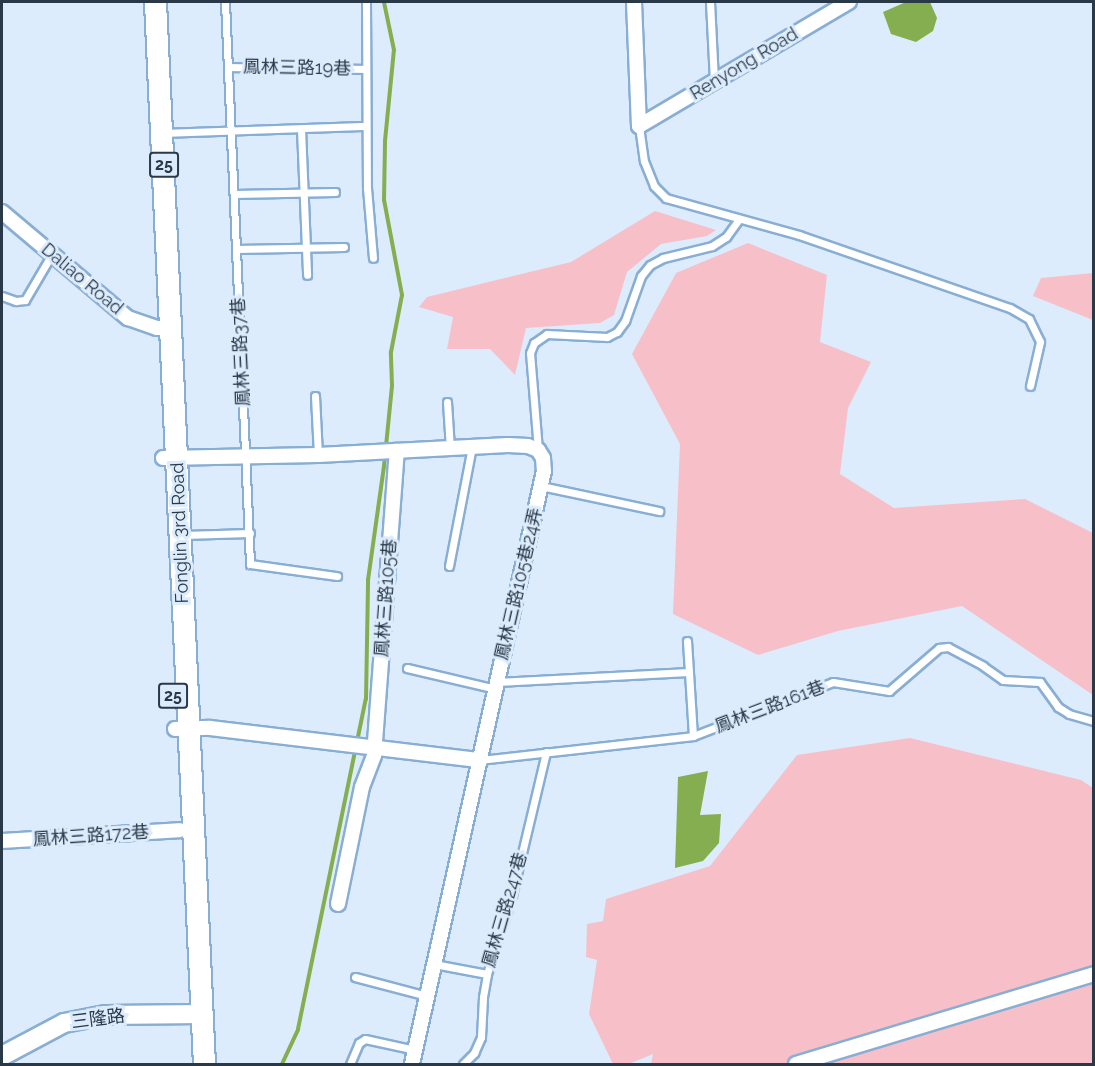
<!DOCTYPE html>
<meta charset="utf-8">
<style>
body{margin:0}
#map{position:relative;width:1095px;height:1066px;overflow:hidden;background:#dcecfc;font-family:Raleway,"Noto Sans TC",sans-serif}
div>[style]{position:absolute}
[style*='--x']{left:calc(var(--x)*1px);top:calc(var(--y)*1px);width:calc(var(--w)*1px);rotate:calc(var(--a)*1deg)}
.green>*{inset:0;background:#f7c0c8}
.water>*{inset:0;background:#85ae50}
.stream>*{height:4px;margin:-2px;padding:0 2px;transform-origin:2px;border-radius:2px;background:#85ae50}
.roads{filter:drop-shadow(2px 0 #89aed4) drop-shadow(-2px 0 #89aed4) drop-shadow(0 2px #89aed4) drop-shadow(0 -2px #89aed4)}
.lane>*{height:7px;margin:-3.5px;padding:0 3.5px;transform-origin:3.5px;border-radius:3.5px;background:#fff}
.street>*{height:14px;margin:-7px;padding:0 7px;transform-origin:7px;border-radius:7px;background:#fff}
.secondary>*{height:18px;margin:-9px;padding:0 9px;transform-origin:9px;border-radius:9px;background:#fff}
.primary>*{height:21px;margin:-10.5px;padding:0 10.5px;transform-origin:10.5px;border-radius:10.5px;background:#fff}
span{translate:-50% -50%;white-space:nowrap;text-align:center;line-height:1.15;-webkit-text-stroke:6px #dcecfc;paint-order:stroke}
.shield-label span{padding:2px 4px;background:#dcecfc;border:2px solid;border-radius:4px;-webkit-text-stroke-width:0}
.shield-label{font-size:16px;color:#293948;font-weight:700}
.street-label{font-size:18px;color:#293948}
.frame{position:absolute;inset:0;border:3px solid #293948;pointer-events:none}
</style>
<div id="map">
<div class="green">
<i style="clip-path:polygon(655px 211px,716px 230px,707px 236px,661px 244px,627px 272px,614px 315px,600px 323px,526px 328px,515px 375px,490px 349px,447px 349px,453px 317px,419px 307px,427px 297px,571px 262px)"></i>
<i style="clip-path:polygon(748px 243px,827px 275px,820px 342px,871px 362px,848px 408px,840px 474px,894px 508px,1025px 499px,1093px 533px,1093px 695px,962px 606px,838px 631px,758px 655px,673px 614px,680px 444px,632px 354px,676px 273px)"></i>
<i style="clip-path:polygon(1093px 273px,1093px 320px,1033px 296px,1041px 278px)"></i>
<i style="clip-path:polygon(910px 738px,1081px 780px,1093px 788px,1093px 1064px,651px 1064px,653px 1054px,629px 1064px,613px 1064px,589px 1014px,597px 960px,586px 957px,587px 924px,603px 921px,606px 899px,710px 866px,797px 755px)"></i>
</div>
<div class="water">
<i style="clip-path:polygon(906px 2px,930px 2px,937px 18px,933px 31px,916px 42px,891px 34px,883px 12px)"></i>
<i style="clip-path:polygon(708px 771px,700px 815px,721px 814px,719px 843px,703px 861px,675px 868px,678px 777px)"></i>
</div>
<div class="stream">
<i style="--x:282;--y:1064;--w:38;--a:-65"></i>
<i style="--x:298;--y:1029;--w:337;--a:-78.4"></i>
<i style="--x:366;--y:699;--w:119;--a:-89"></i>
<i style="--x:368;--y:580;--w:115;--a:-82"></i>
<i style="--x:384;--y:466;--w:80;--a:-84.3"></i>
<i style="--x:392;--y:386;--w:34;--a:-92"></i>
<i style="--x:391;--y:352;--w:58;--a:-79.1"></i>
<i style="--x:402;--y:295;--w:97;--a:-100.7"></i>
<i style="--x:384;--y:200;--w:59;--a:-89"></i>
<i style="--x:385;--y:141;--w:91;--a:-84.4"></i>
<i style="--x:394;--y:50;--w:49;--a:-101.8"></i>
</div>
<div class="roads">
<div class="lane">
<i style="--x:225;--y:2;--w:563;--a:87.45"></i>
<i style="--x:250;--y:564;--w:88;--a:7.9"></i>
<i style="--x:366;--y:2;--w:186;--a:89.7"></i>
<i style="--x:367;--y:188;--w:70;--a:85.1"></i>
<i style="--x:710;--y:2;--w:79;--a:87.1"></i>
<i style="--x:228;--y:67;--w:138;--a:0.8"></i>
<i style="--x:639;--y:126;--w:35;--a:82"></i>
<i style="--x:644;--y:161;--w:27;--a:68"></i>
<i style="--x:654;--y:186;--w:17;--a:45"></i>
<i style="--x:666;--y:198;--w:138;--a:15.5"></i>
<i style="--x:799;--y:235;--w:223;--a:19.1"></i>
<i style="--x:1010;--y:308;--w:22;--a:30"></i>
<i style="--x:1029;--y:319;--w:25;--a:64"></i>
<i style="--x:1040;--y:342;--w:45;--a:102.8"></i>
<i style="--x:301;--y:129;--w:146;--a:87.6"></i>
<i style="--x:165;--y:133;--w:201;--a:-2"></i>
<i style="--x:234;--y:194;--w:101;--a:-1.1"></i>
<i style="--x:236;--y:249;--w:108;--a:-1.1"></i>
<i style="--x:2;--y:296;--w:15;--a:20"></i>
<i style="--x:16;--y:301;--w:9;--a:-6"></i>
<i style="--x:25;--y:300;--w:53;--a:-59.6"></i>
<i style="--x:315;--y:396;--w:59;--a:87.1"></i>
<i style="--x:447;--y:402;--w:46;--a:86.3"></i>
<i style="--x:538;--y:450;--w:97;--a:-94.7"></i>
<i style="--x:530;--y:353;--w:11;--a:-68"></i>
<i style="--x:534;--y:343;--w:16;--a:-35"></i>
<i style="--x:547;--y:334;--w:60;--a:2.9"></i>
<i style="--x:607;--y:337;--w:11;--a:-27"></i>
<i style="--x:617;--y:332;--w:14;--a:-54"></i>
<i style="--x:625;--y:321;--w:48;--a:-70.4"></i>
<i style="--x:641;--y:276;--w:14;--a:-51"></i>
<i style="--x:650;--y:265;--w:15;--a:-28"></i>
<i style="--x:663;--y:258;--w:50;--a:-13.8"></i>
<i style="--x:712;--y:246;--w:17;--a:-33"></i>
<i style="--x:726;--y:237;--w:22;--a:-54"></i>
<i style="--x:541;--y:486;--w:121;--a:12"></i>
<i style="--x:183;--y:535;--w:67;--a:-1.7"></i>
<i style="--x:449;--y:566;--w:122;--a:-79.1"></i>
<i style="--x:687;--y:641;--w:95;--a:86.4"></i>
<i style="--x:407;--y:668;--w:91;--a:13.3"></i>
<i style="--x:497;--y:682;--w:192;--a:-3"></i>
<i style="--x:480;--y:760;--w:214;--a:-6.4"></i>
<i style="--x:693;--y:736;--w:150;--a:-21.1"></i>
<i style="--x:833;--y:682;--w:57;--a:9.1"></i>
<i style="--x:889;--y:691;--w:66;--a:-40.7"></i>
<i style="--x:939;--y:648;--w:9;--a:-6"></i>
<i style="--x:948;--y:647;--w:40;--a:28"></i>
<i style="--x:983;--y:666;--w:24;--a:35"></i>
<i style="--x:1003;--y:680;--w:37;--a:3"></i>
<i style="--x:1040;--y:682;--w:31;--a:54"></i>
<i style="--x:1058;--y:707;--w:13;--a:32"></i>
<i style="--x:1069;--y:714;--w:26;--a:16"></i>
<i style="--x:434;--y:964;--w:54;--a:10.7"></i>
<i style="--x:355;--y:977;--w:74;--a:14.8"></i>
<i style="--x:350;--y:1064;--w:23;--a:-67"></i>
<i style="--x:359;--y:1043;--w:7;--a:-34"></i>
<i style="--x:365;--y:1039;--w:51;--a:12.4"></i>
<i style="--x:463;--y:1064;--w:16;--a:-45"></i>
<i style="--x:474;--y:1053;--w:17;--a:-66"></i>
<i style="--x:481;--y:1037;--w:40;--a:-87.1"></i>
<i style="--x:483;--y:997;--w:23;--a:-80"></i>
<i style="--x:487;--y:974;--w:83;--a:-72.4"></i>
<i style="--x:512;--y:895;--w:147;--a:-76.6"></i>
</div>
<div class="street">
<i style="--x:634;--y:2;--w:124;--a:87.7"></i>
<i style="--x:639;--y:126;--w:244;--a:-30.6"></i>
<i style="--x:2;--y:212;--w:165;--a:40.1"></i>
<i style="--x:128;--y:318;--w:31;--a:19"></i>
<i style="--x:157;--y:328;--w:14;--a:0"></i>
<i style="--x:163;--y:458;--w:155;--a:-1.1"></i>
<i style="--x:318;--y:455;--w:190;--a:-3"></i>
<i style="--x:508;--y:445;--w:20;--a:3"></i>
<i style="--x:528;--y:446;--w:11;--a:22"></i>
<i style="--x:538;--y:450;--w:9;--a:58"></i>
<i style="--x:543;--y:458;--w:13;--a:86"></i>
<i style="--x:544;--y:471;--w:608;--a:102.55"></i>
<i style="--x:175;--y:729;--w:35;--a:-2"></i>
<i style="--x:210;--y:728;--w:272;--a:6.8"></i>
<i style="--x:2;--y:841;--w:178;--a:-3.5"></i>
<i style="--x:338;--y:904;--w:119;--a:-78.4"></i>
<i style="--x:362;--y:787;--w:34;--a:-69"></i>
<i style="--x:374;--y:755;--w:305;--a:-85.7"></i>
<i style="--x:796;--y:1064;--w:311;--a:-16.8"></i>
</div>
<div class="secondary">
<i style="--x:2;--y:1056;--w:70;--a:-28"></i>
<i style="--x:64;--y:1023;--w:43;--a:-10.8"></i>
<i style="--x:106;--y:1015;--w:96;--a:-0.6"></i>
</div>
<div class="primary">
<i style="--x:155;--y:2;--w:1063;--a:87.36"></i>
</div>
</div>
<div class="shield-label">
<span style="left:164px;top:165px">25</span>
<span style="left:173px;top:696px">25</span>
</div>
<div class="street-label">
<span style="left:744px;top:64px;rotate:-31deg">Renyong Road</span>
<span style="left:297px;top:68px;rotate:1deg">鳳林三路19巷</span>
<span style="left:82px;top:279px;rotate:40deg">Daliao Road</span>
<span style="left:241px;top:352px;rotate:-93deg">鳳林三路37巷</span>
<span style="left:180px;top:533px;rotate:-92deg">Fonglin 3rd Road</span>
<span style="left:519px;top:584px;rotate:-77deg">鳳林三路105巷24弄</span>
<span style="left:386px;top:598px;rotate:-86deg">鳳林三路105巷</span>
<span style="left:770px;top:707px;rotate:-21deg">鳳林三路161巷</span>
<span style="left:91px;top:836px;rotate:-4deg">鳳林三路172巷</span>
<span style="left:505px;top:910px;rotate:-74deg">鳳林三路247巷</span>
<span style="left:98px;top:1019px;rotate:-7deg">三隆路</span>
</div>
<div class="frame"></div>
</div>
